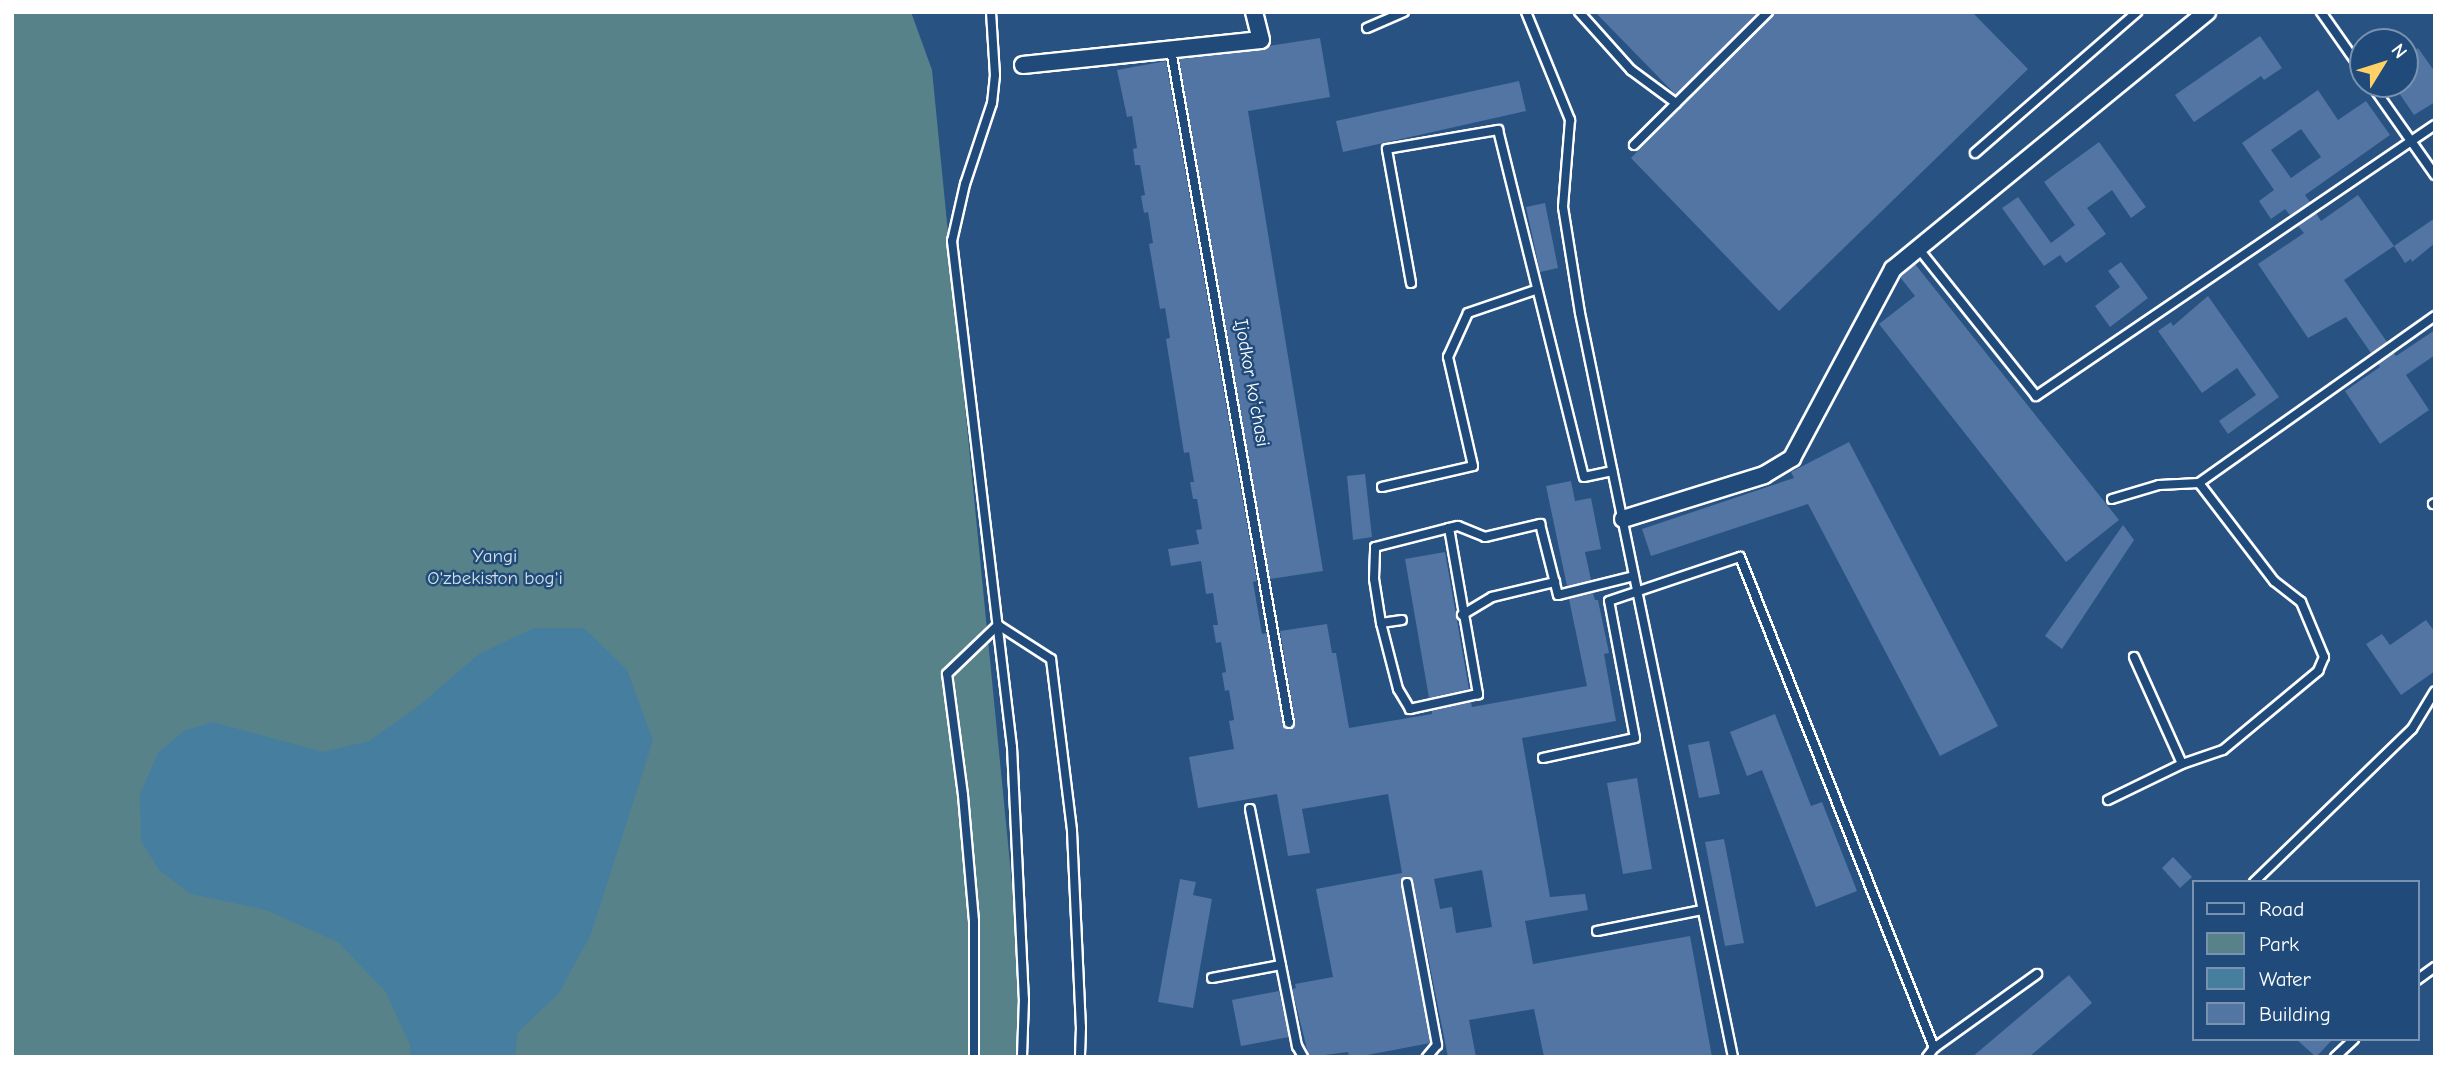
<!DOCTYPE html>
<meta charset="utf-8">
<style>
body{margin:0}
#map{position:relative;width:2447px;height:1069px;overflow:hidden;background:#285282;font-family:"Comic Neue",sans-serif}
div>[style]{position:absolute}
[style*='--x']{left:calc(var(--x)*1px);top:calc(var(--y)*1px);width:calc(var(--w)*1px);rotate:calc(var(--a)*1deg)}
.green>*{inset:0;background:#57828a}
.water>*{inset:0;background:#467ea0}
.building>*{inset:0;background:#5275a3}
.roads{filter:drop-shadow(2px 0 #fff) drop-shadow(-2px 0 #fff) drop-shadow(0 2px #fff) drop-shadow(0 -2px #fff)}
.service>*{height:8px;margin:-4px;padding:0 4px;transform-origin:4px;border-radius:4px;background:#1f4a7a}
.minor>*{height:16px;margin:-8px;padding:0 8px;transform-origin:8px;border-radius:8px;background:#1f4a7a}
span{translate:-50% -50%;white-space:nowrap;text-align:center;line-height:1.15;-webkit-text-stroke:5px #1f4a7a;paint-order:stroke}
.street-label{font-size:19px;color:#fff}
.park-label{font-size:19px;color:#d5e0e2}
.frame{position:absolute;inset:0;border:14px solid #fff;pointer-events:none}
.legend{position:absolute;left:2192px;top:880px;width:228px;height:161px;box-sizing:border-box;background:#1f4a7a;border:2px solid #7992af;margin:0;padding:9px 12px;list-style:none;font-size:21px;color:#fff}
.legend li{display:flex;align-items:center;gap:14px;height:35px}
.legend b{width:35px;border:2px solid #7992af}
.north{position:absolute;left:2349px;top:28px;width:70px;height:70px;box-sizing:border-box;background:#1f4a7a;border:2px solid #7992af;border-radius:50%;rotate:52deg;font-size:19px;font-weight:700;line-height:28px;text-align:center;color:#fff}
.north::after{content:'';display:block;margin:auto;width:24px;height:32px;background:#ffd166;clip-path:polygon(50% 0,100% 100%,50% 72%,0 100%)}
</style>
<div id="map">
<div class="green">
<i style="clip-path:polygon(12px 12px,911px 12px,932px 70px,1029px 1057px,12px 1057px)"></i>
</div>
<div class="water">
<i style="clip-path:polygon(534px 628px,584px 628px,627px 670px,653px 740px,591px 934px,559px 993px,518px 1032px,515px 1057px,411px 1057px,410px 1045px,385px 991px,338px 942px,266px 910px,191px 894px,159px 870px,141px 841px,140px 794px,158px 753px,184px 731px,213px 722px,323px 752px,369px 741px,416px 708px,479px 654px)"></i>
</div>
<div class="building">
<i style="clip-path:polygon(1595px 12px,1758px 12px,1676px 95px)"></i>
<i style="clip-path:polygon(1774px 12px,1972px 12px,2028px 69px,1779px 311px,1631px 158px)"></i>
<i style="clip-path:polygon(2260px 36px,2282px 68px,2264px 80px,2261px 76px,2194px 122px,2175px 95px)"></i>
<i style="clip-path:polygon(1320px 38px,1330px 97px,1248px 111px,1323px 571px,1270px 579px,1179px 59px,1262px 50px,1269px 46px)"></i>
<i style="clip-path:polygon(2418px 48px,2435px 72px,2435px 102px,2414px 115px,2393px 84px,2405px 84px,2405px 57px)"></i>
<i style="clip-path:polygon(evenodd,1166px 61px,1257px 581px,1253px 582px,1262px 634px,1267px 633px,1284px 727px,1291px 729px,1295px 722px,1280px 631px,1327px 624px,1332px 653px,1336px 653px,1349px 728px,1432px 714px,1432px 711px,1471px 702px,1472px 707px,1587px 686px,1569px 599px,1593px 593px,1595px 600px,1598px 600px,1609px 653px,1604px 654px,1616px 721px,1522px 738px,1550px 897px,1585px 894px,1588px 910px,1525px 921px,1533px 964px,1690px 936px,1712px 1057px,1544px 1057px,1534px 1009px,1469px 1020px,1476px 1057px,1448px 1057px,1413px 882px,1406px 877px,1401px 884px,1430px 1043px,1357px 1057px,1349px 1057px,1348px 1052px,1309px 1057px,1292px 989px,1296px 988px,1295px 984px,1333px 977px,1316px 889px,1402px 873px,1388px 794px,1302px 809px,1310px 853px,1288px 856px,1277px 794px,1198px 808px,1189px 757px,1234px 749px,1229px 721px,1234px 720px,1229px 690px,1225px 691px,1222px 673px,1226px 672px,1221px 642px,1216px 643px,1213px 625px,1218px 625px,1213px 593px,1206px 594px,1201px 561px,1171px 566px,1168px 549px,1199px 544px,1196px 530px,1202px 529px,1197px 499px,1193px 499px,1190px 482px,1194px 482px,1189px 452px,1184px 453px,1166px 339px,1170px 338px,1165px 308px,1160px 309px,1149px 244px,1153px 243px,1148px 212px,1144px 213px,1141px 196px,1145px 195px,1140px 165px,1135px 165px,1133px 149px,1137px 148px,1132px 116px,1127px 117px,1117px 70px,1166px 61px,1482px 870px,1492px 927px,1456px 933px,1452px 907px,1440px 909px,1434px 879px,1482px 870px)"></i>
<i style="clip-path:polygon(1519px 81px,1526px 111px,1343px 152px,1336px 121px)"></i>
<i style="clip-path:polygon(evenodd,2318px 90px,2338px 120px,2366px 101px,2390px 135px,2305px 195px,2310px 202px,2290px 215px,2285px 209px,2271px 219px,2259px 201px,2274px 190px,2242px 143px,2318px 90px,2301px 129px,2321px 157px,2291px 178px,2271px 150px,2301px 129px)"></i>
<i style="clip-path:polygon(2099px 142px,2146px 207px,2131px 218px,2112px 190px,2087px 208px,2106px 234px,2066px 263px,2060px 255px,2044px 266px,2002px 208px,2018px 197px,2051px 243px,2075px 225px,2044px 182px)"></i>
<i style="clip-path:polygon(2358px 195px,2394px 246px,2344px 280px,2387px 342px,2371px 353px,2346px 317px,2308px 338px,2258px 264px,2304px 233px,2298px 226px,2316px 213px,2321px 221px)"></i>
<i style="clip-path:polygon(1545px 203px,1558px 268px,1540px 272px,1526px 207px)"></i>
<i style="clip-path:polygon(2435px 218px,2435px 243px,2412px 262px,2411px 259px,2405px 263px,2394px 246px)"></i>
<i style="clip-path:polygon(2121px 262px,2148px 298px,2110px 327px,2095px 306px,2120px 287px,2108px 271px)"></i>
<i style="clip-path:polygon(1915px 264px,2119px 520px,2066px 562px,1879px 324px,1915px 296px,1900px 277px)"></i>
<i style="clip-path:polygon(2208px 296px,2279px 397px,2228px 434px,2219px 421px,2256px 395px,2237px 368px,2202px 393px,2158px 331px,2171px 322px,2173px 326px)"></i>
<i style="clip-path:polygon(2435px 330px,2435px 355px,2406px 375px,2429px 410px,2380px 444px,2345px 391px,2380px 367px,2378px 364px,2394px 353px,2396px 356px)"></i>
<i style="clip-path:polygon(1849px 442px,1998px 726px,1940px 756px,1808px 504px,1651px 556px,1642px 529px,1794px 478px,1791px 472px)"></i>
<i style="clip-path:polygon(1365px 474px,1372px 537px,1353px 540px,1347px 476px)"></i>
<i style="clip-path:polygon(1571px 481px,1575px 501px,1591px 498px,1601px 549px,1585px 552px,1591px 580px,1567px 586px,1546px 486px)"></i>
<i style="clip-path:polygon(2123px 525px,2134px 540px,2062px 649px,2045px 636px)"></i>
<i style="clip-path:polygon(1445px 552px,1469px 689px,1429px 698px,1405px 559px)"></i>
<i style="clip-path:polygon(2426px 620px,2435px 632px,2435px 671px,2401px 695px,2366px 644px,2382px 634px,2390px 645px)"></i>
<i style="clip-path:polygon(1775px 714px,1811px 806px,1822px 802px,1857px 891px,1816px 907px,1762px 770px,1747px 776px,1730px 732px)"></i>
<i style="clip-path:polygon(1709px 741px,1720px 794px,1699px 798px,1688px 745px)"></i>
<i style="clip-path:polygon(1637px 778px,1652px 869px,1623px 874px,1607px 783px)"></i>
<i style="clip-path:polygon(1724px 839px,1744px 943px,1725px 946px,1705px 842px)"></i>
<i style="clip-path:polygon(2173px 857px,2192px 877px,2180px 888px,2162px 868px)"></i>
<i style="clip-path:polygon(1180px 879px,1196px 882px,1193px 895px,1212px 899px,1193px 1008px,1158px 1002px)"></i>
<i style="clip-path:polygon(2069px 975px,2092px 1003px,2029px 1057px,1972px 1057px)"></i>
<i style="clip-path:polygon(1279px 991px,1289px 1037px,1241px 1046px,1232px 1000px)"></i>
<i style="clip-path:polygon(2296px 1039px,2333px 1039px,2316px 1057px)"></i>
</div>
<div class="roads">
<div class="service">
<i style="--x:991;--y:12;--w:63;--a:86.4"></i>
<i style="--x:995;--y:75;--w:28;--a:96"></i>
<i style="--x:992;--y:103;--w:85;--a:108.4"></i>
<i style="--x:965;--y:184;--w:58;--a:102.8"></i>
<i style="--x:952;--y:241;--w:510;--a:83.24"></i>
<i style="--x:1012;--y:747;--w:252;--a:87.3"></i>
<i style="--x:1024;--y:999;--w:58;--a:92"></i>
<i style="--x:1526;--y:12;--w:117;--a:67.8"></i>
<i style="--x:1570;--y:120;--w:87;--a:94.6"></i>
<i style="--x:1563;--y:207;--w:107;--a:80.9"></i>
<i style="--x:1580;--y:313;--w:760;--a:78.38"></i>
<i style="--x:1579;--y:12;--w:78;--a:48.1"></i>
<i style="--x:1631;--y:70;--w:56;--a:36.3"></i>
<i style="--x:2321;--y:12;--w:73;--a:55"></i>
<i style="--x:1367;--y:28;--w:40;--a:-23.4"></i>
<i style="--x:1171;--y:50;--w:683;--a:80.06"></i>
<i style="--x:2371;--y:84;--w:111;--a:54.9"></i>
<i style="--x:1634;--y:145;--w:189;--a:-44.8"></i>
<i style="--x:1975;--y:153;--w:215;--a:-41"></i>
<i style="--x:1918;--y:248;--w:189;--a:51.4"></i>
<i style="--x:2036;--y:396;--w:482;--a:-34.2"></i>
<i style="--x:1411;--y:283;--w:136;--a:-100.2"></i>
<i style="--x:1387;--y:149;--w:113;--a:-9.7"></i>
<i style="--x:1498;--y:130;--w:357;--a:76.1"></i>
<i style="--x:1584;--y:477;--w:29;--a:-12"></i>
<i style="--x:1382;--y:487;--w:93;--a:-13"></i>
<i style="--x:1473;--y:466;--w:112;--a:-102.9"></i>
<i style="--x:1448;--y:357;--w:48;--a:-65.6"></i>
<i style="--x:1468;--y:313;--w:71;--a:-18.9"></i>
<i style="--x:2112;--y:499;--w:49;--a:-16.6"></i>
<i style="--x:2159;--y:485;--w:40;--a:-2.9"></i>
<i style="--x:2433;--y:504;--w:2;--a:-27"></i>
<i style="--x:1449;--y:528;--w:169;--a:80.1"></i>
<i style="--x:1478;--y:694;--w:70;--a:167.6"></i>
<i style="--x:1410;--y:709;--w:23;--a:-121"></i>
<i style="--x:1398;--y:689;--w:68;--a:-104.4"></i>
<i style="--x:1381;--y:623;--w:45;--a:-99"></i>
<i style="--x:1374;--y:579;--w:32;--a:-88"></i>
<i style="--x:1375;--y:547;--w:76;--a:-14.4"></i>
<i style="--x:1449;--y:528;--w:9;--a:-13"></i>
<i style="--x:1458;--y:526;--w:29;--a:22"></i>
<i style="--x:1485;--y:537;--w:57;--a:-13.3"></i>
<i style="--x:1540;--y:524;--w:73;--a:75.8"></i>
<i style="--x:1558;--y:595;--w:78;--a:-14"></i>
<i style="--x:1462;--y:615;--w:35;--a:-31"></i>
<i style="--x:1492;--y:597;--w:65;--a:-13.4"></i>
<i style="--x:1381;--y:623;--w:21;--a:-8"></i>
<i style="--x:2134;--y:657;--w:117;--a:65.8"></i>
<i style="--x:2182;--y:764;--w:43;--a:-18.9"></i>
<i style="--x:2223;--y:750;--w:124;--a:-39.7"></i>
<i style="--x:2318;--y:671;--w:15;--a:-67"></i>
<i style="--x:2324;--y:657;--w:60;--a:-112.7"></i>
<i style="--x:2301;--y:602;--w:34;--a:-142"></i>
<i style="--x:2274;--y:581;--w:123;--a:-127.4"></i>
<i style="--x:2199;--y:483;--w:289;--a:-35.3"></i>
<i style="--x:1543;--y:758;--w:94;--a:-12.3"></i>
<i style="--x:1635;--y:738;--w:139;--a:-100.7"></i>
<i style="--x:1609;--y:601;--w:138;--a:-18.6"></i>
<i style="--x:1740;--y:557;--w:528;--a:68.44"></i>
<i style="--x:1934;--y:1048;--w:127;--a:-35.7"></i>
<i style="--x:2108;--y:800;--w:82;--a:-25.9"></i>
<i style="--x:1250;--y:809;--w:242;--a:78.8"></i>
<i style="--x:1297;--y:1046;--w:13;--a:61"></i>
<i style="--x:2254;--y:882;--w:220;--a:-44.1"></i>
<i style="--x:2412;--y:729;--w:44;--a:-58.8"></i>
<i style="--x:1407;--y:883;--w:165;--a:79.5"></i>
<i style="--x:1437;--y:1045;--w:16;--a:130"></i>
<i style="--x:1597;--y:931;--w:107;--a:-11.3"></i>
<i style="--x:1212;--y:978;--w:70;--a:-10.7"></i>
<i style="--x:2417;--y:980;--w:22;--a:-36"></i>
<i style="--x:974;--y:1057;--w:136;--a:-90"></i>
<i style="--x:974;--y:921;--w:126;--a:-95"></i>
<i style="--x:963;--y:795;--w:122;--a:-97.5"></i>
<i style="--x:947;--y:674;--w:71;--a:-43.9"></i>
<i style="--x:998;--y:625;--w:63;--a:32.7"></i>
<i style="--x:1051;--y:659;--w:173;--a:83"></i>
<i style="--x:1072;--y:831;--w:196;--a:87.4"></i>
<i style="--x:1081;--y:1027;--w:30;--a:92"></i>
<i style="--x:1927;--y:1057;--w:11;--a:-52"></i>
<i style="--x:2335;--y:1057;--w:26;--a:-43"></i>
</div>
<div class="minor">
<i style="--x:1023;--y:65;--w:239;--a:-6"></i>
<i style="--x:1261;--y:40;--w:29;--a:-104"></i>
<i style="--x:1623;--y:519;--w:148;--a:-17.3"></i>
<i style="--x:1764;--y:475;--w:33;--a:-31"></i>
<i style="--x:1792;--y:458;--w:214;--a:-61.9"></i>
<i style="--x:1893;--y:269;--w:406;--a:-39.3"></i>
</div>
</div>
<div class="street-label">
<span style="left:1251px;top:383px;rotate:80deg">Ijodkor koʻchasi</span>
</div>
<div class="park-label">
<span style="left:495px;top:568px">Yangi<br>O'zbekiston bog'i</span>
</div>
<div class="frame"></div>
<ul class="legend">
<li><b style="height:9px;background:#1f4a7a"></b>Road</li>
<li><b style="height:19px;background:#57828a"></b>Park</li>
<li><b style="height:19px;background:#467ea0"></b>Water</li>
<li><b style="height:19px;background:#5275a3"></b>Building</li>
</ul>
<div class="north">N</div>
</div>
